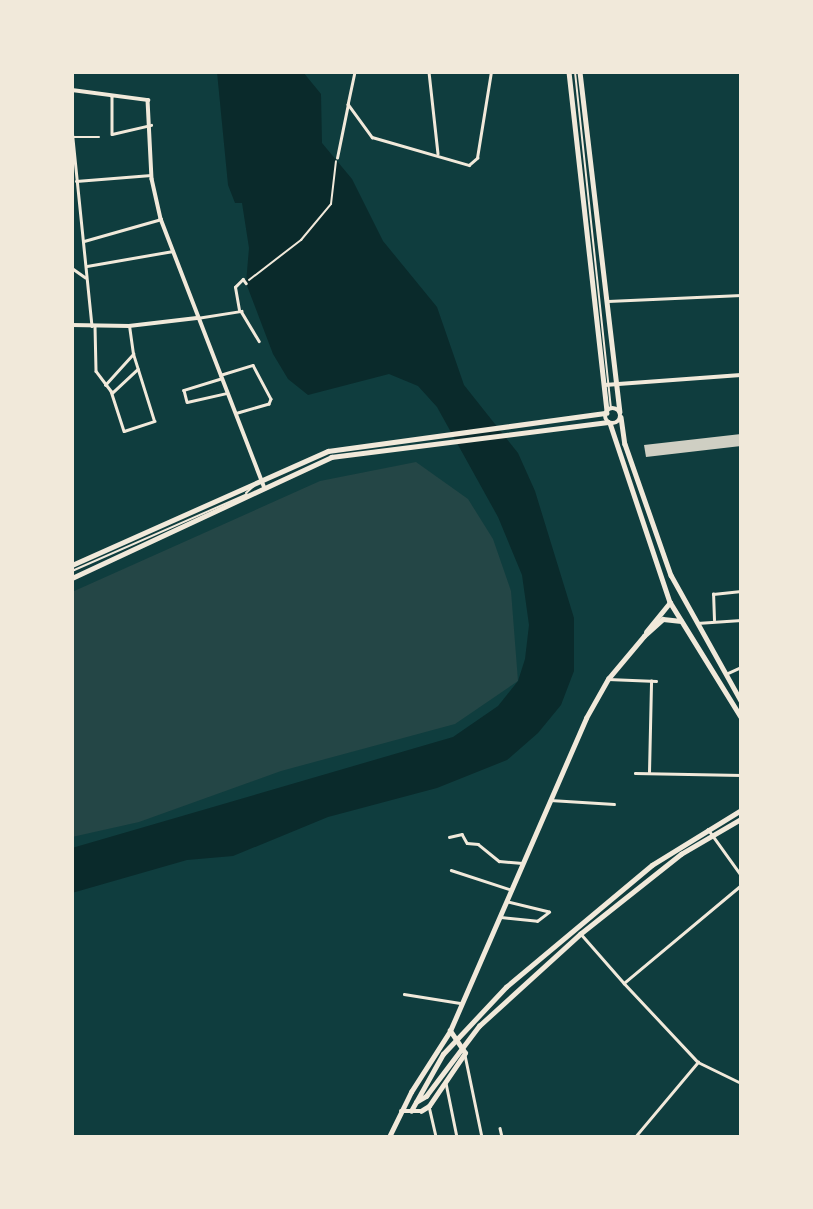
<!DOCTYPE html>
<style>
body{margin:0}
#map{position:relative;width:813px;height:1209px;overflow:hidden;background:#0f3d3e;font-family:Commissioner,sans-serif}
div>[style]{position:absolute}
[style*='--x']{left:calc(var(--x)*1px);top:calc(var(--y)*1px);width:calc(var(--w)*1px);rotate:calc(var(--a)*1deg)}
.green>*{inset:0;background:#244646}
.water>*{inset:0;background:#0a2a2b}
.building>*{inset:0;background:#cfcfc3}
.path>*{height:2px;margin:-1px;padding:0 1px;transform-origin:1px;border-radius:1px;background:#f1e9da}
.service>*{height:2px;margin:-1px;padding:0 1px;transform-origin:1px;border-radius:1px;background:#f1e9da}
.minor>*{height:2.5px;margin:-1.25px;padding:0 1.25px;transform-origin:1.25px;border-radius:1.25px;background:#f1e9da}
.tertiary>*{height:3.5px;margin:-1.75px;padding:0 1.75px;transform-origin:1.75px;border-radius:1.75px;background:#f1e9da}
.primary>*{height:4.5px;margin:-2.25px;padding:0 2.25px;transform-origin:2.25px;border-radius:2.25px;background:#f1e9da}
.primary>.ring{margin:-2.25px;padding:0;box-sizing:content-box;background:none;border:4.5px solid #f1e9da;border-radius:50%}
span{translate:-50% -50%;white-space:nowrap;text-align:center;line-height:1.15;-webkit-text-stroke:7px #f1e9da;paint-order:stroke}
.frame{position:absolute;inset:0;border:74px solid #f1e9da;pointer-events:none}
</style>
<div id="map">
<div class="green">
<i style="clip-path:polygon(416px 462px,468px 499px,493px 539px,511px 591px,518px 681px,455px 724px,281px 771px,139px 822px,72px 837px,72px 592px,320px 481px)"></i>
</div>
<div class="water">
<i style="clip-path:polygon(217px 72px,303px 72px,321px 94px,322px 143px,352px 179px,383px 241px,437px 307px,464px 385px,518px 453px,535px 491px,574px 618px,574px 671px,561px 705px,538px 733px,507px 760px,437px 788px,328px 817px,233px 856px,187px 860px,72px 893px,72px 848px,453px 737px,498px 706px,518px 681px,525px 659px,529px 625px,522px 575px,498px 517px,437px 407px,418px 386px,389px 374px,308px 395px,288px 379px,273px 354px,246px 283px,249px 248px,242px 203px,235px 203px,228px 185px)"></i>
</div>
<div class="building">
<i style="clip-path:polygon(741px 434px,741px 446px,646px 457px,644px 445px)"></i>
</div>
<div class="path">
<i style="--x:249;--y:280;--w:66;--a:-37.6"></i>
<i style="--x:301;--y:240;--w:47;--a:-50.2"></i>
<i style="--x:331;--y:204;--w:43;--a:-83.4"></i>
</div>
<div class="service">
<i style="--x:575;--y:72;--w:338;--a:83.9"></i>
<i style="--x:246;--y:493;--w:12;--a:-42"></i>
<i style="--x:72;--y:571;--w:191;--a:-23.7"></i>
</div>
<div class="minor">
<i style="--x:355;--y:72;--w:33;--a:102"></i>
<i style="--x:348;--y:104;--w:41;--a:54"></i>
<i style="--x:372;--y:137;--w:101;--a:16.1"></i>
<i style="--x:469;--y:165;--w:11;--a:-41"></i>
<i style="--x:477;--y:158;--w:87;--a:-80.8"></i>
<i style="--x:429;--y:72;--w:82;--a:83.7"></i>
<i style="--x:112;--y:97;--w:37;--a:90"></i>
<i style="--x:112;--y:134;--w:40;--a:-13"></i>
<i style="--x:72;--y:129;--w:198;--a:84.2"></i>
<i style="--x:73;--y:137;--w:26;--a:0"></i>
<i style="--x:337;--y:158;--w:55;--a:-78.5"></i>
<i style="--x:76;--y:181;--w:75;--a:-4.6"></i>
<i style="--x:84;--y:241;--w:80;--a:-15.9"></i>
<i style="--x:87;--y:266;--w:87;--a:-9.9"></i>
<i style="--x:72;--y:268;--w:16;--a:35"></i>
<i style="--x:608;--y:301;--w:133;--a:-2.6"></i>
<i style="--x:239;--y:310;--w:23;--a:-100"></i>
<i style="--x:235;--y:287;--w:11;--a:-45"></i>
<i style="--x:243;--y:279;--w:5;--a:53"></i>
<i style="--x:197;--y:318;--w:45;--a:-9"></i>
<i style="--x:241;--y:311;--w:35;--a:59"></i>
<i style="--x:95;--y:326;--w:45;--a:88.7"></i>
<i style="--x:96;--y:371;--w:25;--a:53"></i>
<i style="--x:111;--y:391;--w:42;--a:72"></i>
<i style="--x:124;--y:431;--w:32;--a:-18"></i>
<i style="--x:154;--y:421;--w:70;--a:-107.4"></i>
<i style="--x:220;--y:375;--w:34;--a:-17"></i>
<i style="--x:253;--y:365;--w:38;--a:62"></i>
<i style="--x:271;--y:399;--w:5;--a:112"></i>
<i style="--x:269;--y:404;--w:32;--a:164"></i>
<i style="--x:221;--y:379;--w:39;--a:163"></i>
<i style="--x:184;--y:390;--w:12;--a:76"></i>
<i style="--x:187;--y:402;--w:41;--a:-12.7"></i>
<i style="--x:105;--y:385;--w:42;--a:-47.9"></i>
<i style="--x:133;--y:354;--w:28;--a:-98"></i>
<i style="--x:112;--y:393;--w:35;--a:-43"></i>
<i style="--x:714;--y:620;--w:26;--a:-92"></i>
<i style="--x:713;--y:594;--w:28;--a:-6"></i>
<i style="--x:697;--y:623;--w:44;--a:-3.9"></i>
<i style="--x:726;--y:674;--w:17;--a:-25"></i>
<i style="--x:608;--y:679;--w:48;--a:2.4"></i>
<i style="--x:649;--y:772;--w:91;--a:-88.7"></i>
<i style="--x:635;--y:773;--w:106;--a:1.1"></i>
<i style="--x:550;--y:800;--w:64;--a:3.6"></i>
<i style="--x:708;--y:829;--w:57;--a:54.3"></i>
<i style="--x:449;--y:837;--w:13;--a:-13"></i>
<i style="--x:462;--y:834;--w:10;--a:61"></i>
<i style="--x:467;--y:843;--w:11;--a:5"></i>
<i style="--x:478;--y:844;--w:27;--a:39"></i>
<i style="--x:499;--y:861;--w:23;--a:5"></i>
<i style="--x:451;--y:870;--w:61;--a:18.1"></i>
<i style="--x:501;--y:917;--w:36;--a:6"></i>
<i style="--x:537;--y:921;--w:15;--a:-37"></i>
<i style="--x:549;--y:912;--w:42;--a:-166.3"></i>
<i style="--x:582;--y:935;--w:64;--a:48.8"></i>
<i style="--x:624;--y:983;--w:153;--a:-39.9"></i>
<i style="--x:624;--y:983;--w:108;--a:46.9"></i>
<i style="--x:698;--y:1062;--w:48;--a:26"></i>
<i style="--x:404;--y:994;--w:58;--a:9"></i>
<i style="--x:465;--y:1055;--w:84;--a:78.3"></i>
<i style="--x:446;--y:1083;--w:55;--a:78.5"></i>
<i style="--x:429;--y:1106;--w:32;--a:77"></i>
<i style="--x:500;--y:1128;--w:9;--a:77"></i>
<i style="--x:635;--y:1137;--w:98;--a:-50"></i>
</div>
<div class="tertiary">
<i style="--x:72;--y:90;--w:77;--a:7.5"></i>
<i style="--x:148;--y:100;--w:79;--a:87.1"></i>
<i style="--x:152;--y:179;--w:41;--a:77.3"></i>
<i style="--x:161;--y:219;--w:288;--a:68.9"></i>
<i style="--x:72;--y:325;--w:57;--a:1"></i>
<i style="--x:129;--y:326;--w:68;--a:-6.7"></i>
<i style="--x:605;--y:385;--w:136;--a:-4.2"></i>
</div>
<div class="primary">
<i style="--x:569;--y:72;--w:340;--a:83.6"></i>
<i style="--x:580;--y:72;--w:342;--a:83.3"></i>
<i class="ring" style="left:605px;top:408px;width:11.5px;height:11.5px"></i>
<i style="--x:621;--y:417;--w:27;--a:82"></i>
<i style="--x:625;--y:444;--w:139;--a:70.7"></i>
<i style="--x:671;--y:575;--w:144;--a:60.9"></i>
<i style="--x:610;--y:423;--w:189;--a:71.5"></i>
<i style="--x:670;--y:602;--w:135;--a:58.3"></i>
<i style="--x:72;--y:565;--w:280;--a:-24"></i>
<i style="--x:328;--y:451;--w:281;--a:-7.8"></i>
<i style="--x:72;--y:578;--w:286;--a:-25"></i>
<i style="--x:331;--y:457;--w:279;--a:-7.2"></i>
<i style="--x:646;--y:632;--w:38;--a:-51"></i>
<i style="--x:416;--y:1102;--w:12;--a:-31"></i>
<i style="--x:426;--y:1096;--w:88;--a:-52.9"></i>
<i style="--x:479;--y:1026;--w:137;--a:-42.3"></i>
<i style="--x:580;--y:934;--w:129;--a:-38.4"></i>
<i style="--x:681;--y:854;--w:69;--a:-30.3"></i>
<i style="--x:401;--y:1111;--w:20;--a:0"></i>
<i style="--x:421;--y:1111;--w:9;--a:-32"></i>
<i style="--x:429;--y:1106;--w:64;--a:-55.8"></i>
<i style="--x:465;--y:1053;--w:27;--a:-124"></i>
<i style="--x:411;--y:1111;--w:65;--a:-60.7"></i>
<i style="--x:443;--y:1054;--w:92;--a:-46.8"></i>
<i style="--x:506;--y:987;--w:190;--a:-39.9"></i>
<i style="--x:652;--y:865;--w:105;--a:-31.7"></i>
<i style="--x:389;--y:1137;--w:50;--a:-63.9"></i>
<i style="--x:411;--y:1092;--w:72;--a:-57.4"></i>
<i style="--x:450;--y:1031;--w:341;--a:-66.5"></i>
<i style="--x:586;--y:718;--w:45;--a:-60.6"></i>
<i style="--x:608;--y:679;--w:56;--a:-50.1"></i>
<i style="--x:644;--y:636;--w:25;--a:-42"></i>
<i style="--x:663;--y:619;--w:18;--a:6"></i>
</div>
<div class="frame"></div>
</div>
